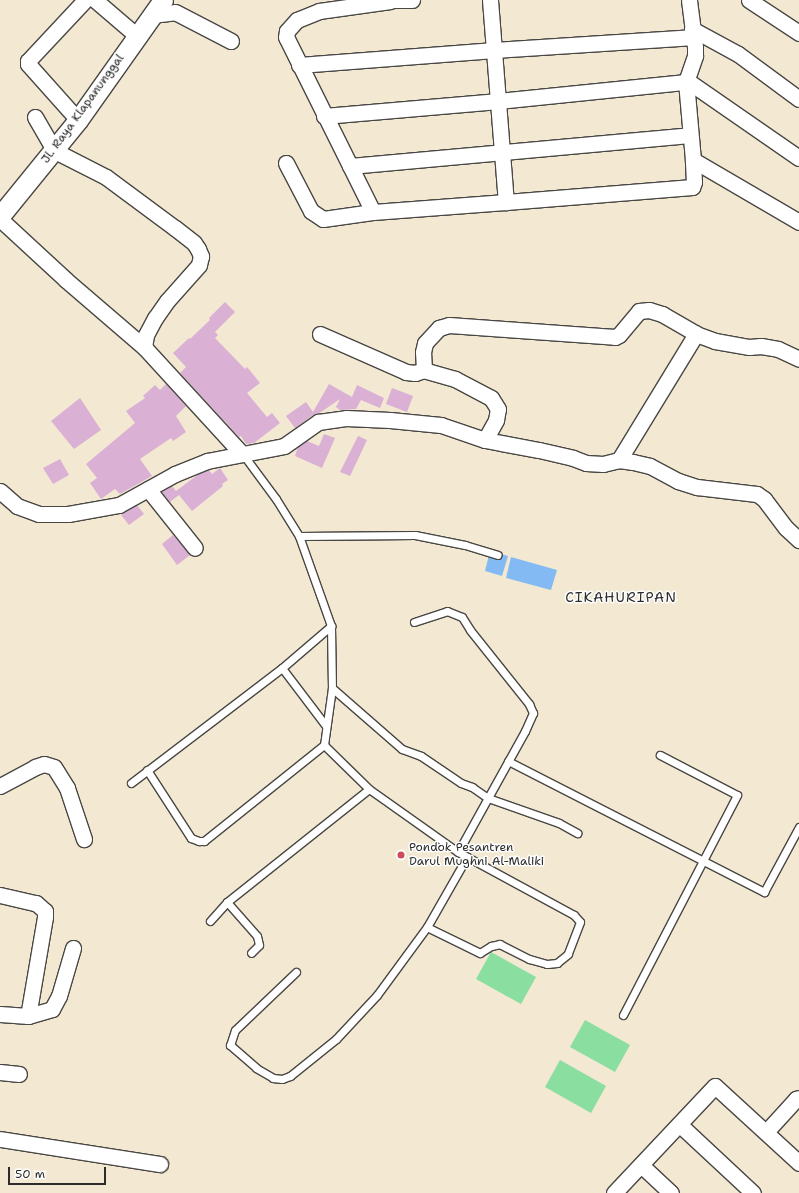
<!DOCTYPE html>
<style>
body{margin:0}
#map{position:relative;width:799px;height:1193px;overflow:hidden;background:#f3e8d1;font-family:"Shantell Sans",sans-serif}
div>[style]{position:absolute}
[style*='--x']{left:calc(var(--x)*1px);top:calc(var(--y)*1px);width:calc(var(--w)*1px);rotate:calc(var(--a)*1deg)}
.green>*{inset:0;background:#89dea0}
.water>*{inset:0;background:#84baf3}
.building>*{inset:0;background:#dab0d5}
.roads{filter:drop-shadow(1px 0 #494744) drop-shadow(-1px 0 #494744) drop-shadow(0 1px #494744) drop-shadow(0 -1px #494744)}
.service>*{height:7px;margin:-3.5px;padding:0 3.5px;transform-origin:3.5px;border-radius:3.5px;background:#fff}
.minor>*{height:15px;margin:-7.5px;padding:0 7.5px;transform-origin:7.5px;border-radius:7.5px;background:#fff}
.tertiary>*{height:19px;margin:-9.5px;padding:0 9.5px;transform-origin:9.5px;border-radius:9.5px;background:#fff}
.dots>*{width:11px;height:11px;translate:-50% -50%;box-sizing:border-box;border:2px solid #fff;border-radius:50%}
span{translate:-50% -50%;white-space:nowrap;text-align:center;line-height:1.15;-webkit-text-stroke:3px #fff;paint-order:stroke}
.street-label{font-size:12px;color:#2b2b2b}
.poi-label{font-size:12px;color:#2b2b2b}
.left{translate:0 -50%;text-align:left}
.quarter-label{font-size:14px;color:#2b2b2b;letter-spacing:1px}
.scale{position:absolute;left:8px;top:1167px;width:98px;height:18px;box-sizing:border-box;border:2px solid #2b2b2b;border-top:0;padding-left:5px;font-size:12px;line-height:14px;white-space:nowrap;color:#2b2b2b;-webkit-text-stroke:3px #fff;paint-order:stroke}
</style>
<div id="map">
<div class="green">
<i style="clip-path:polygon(491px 952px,536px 977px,521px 1004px,476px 979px)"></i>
<i style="clip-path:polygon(585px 1020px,630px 1045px,615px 1072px,570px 1047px)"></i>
<i style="clip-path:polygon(560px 1060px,606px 1086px,591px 1113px,545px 1087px)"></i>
</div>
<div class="water">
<i style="clip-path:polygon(490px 551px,508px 556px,502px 576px,485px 571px)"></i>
<i style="clip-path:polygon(511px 557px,557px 570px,551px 590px,506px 578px)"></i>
</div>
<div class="building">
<i style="clip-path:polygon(225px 302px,235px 312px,215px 332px,218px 335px,215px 338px,245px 369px,247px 367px,260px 383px,247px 393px,267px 417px,272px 413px,280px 423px,254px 443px,246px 444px,241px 436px,239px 437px,180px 373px,186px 367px,173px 353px,189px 338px,190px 339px,210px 320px,209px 318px)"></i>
<i style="clip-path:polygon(166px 384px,186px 406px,176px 416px,186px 432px,173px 441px,171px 438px,140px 459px,152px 476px,120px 494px,115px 489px,101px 499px,90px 483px,97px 478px,86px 464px,135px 423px,126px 411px,145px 398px,143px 396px,155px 385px,160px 390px)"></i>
<i style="clip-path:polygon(329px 384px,352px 397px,357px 385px,384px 398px,380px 408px,361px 400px,356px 409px,340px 410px,336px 407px,340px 399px,321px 412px,313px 415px,295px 428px,286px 416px,306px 402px,313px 412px)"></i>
<i style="clip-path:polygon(392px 388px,413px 396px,407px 412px,386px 404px)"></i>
<i style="clip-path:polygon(80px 398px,101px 430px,74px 449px,51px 421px)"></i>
<i style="clip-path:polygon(324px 434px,335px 438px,322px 468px,295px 456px,298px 447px,307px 441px,319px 446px)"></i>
<i style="clip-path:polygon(358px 436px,367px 440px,350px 476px,340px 472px)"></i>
<i style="clip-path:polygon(60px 459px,69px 475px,53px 484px,43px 468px)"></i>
<i style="clip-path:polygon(220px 468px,228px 480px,222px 484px,223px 486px,192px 511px,179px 495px,170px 502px,162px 492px,172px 486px,176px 491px,199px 474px,209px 470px,212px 474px)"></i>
<i style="clip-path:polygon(137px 505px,144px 514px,129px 525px,121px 515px)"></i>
<i style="clip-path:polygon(173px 535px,190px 555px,177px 565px,162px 544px)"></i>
</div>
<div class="roads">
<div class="service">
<i style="--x:242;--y:453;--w:57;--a:53.5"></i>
<i style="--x:276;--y:499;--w:44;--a:58.1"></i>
<i style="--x:299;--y:536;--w:96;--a:70.4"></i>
<i style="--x:331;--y:626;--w:62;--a:89.1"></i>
<i style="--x:332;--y:688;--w:58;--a:98"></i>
<i style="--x:324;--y:745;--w:63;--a:44.4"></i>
<i style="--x:369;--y:789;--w:109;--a:35.3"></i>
<i style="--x:458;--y:852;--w:132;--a:28.5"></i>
<i style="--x:574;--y:915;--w:9;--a:49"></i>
<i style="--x:580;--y:922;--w:34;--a:111"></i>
<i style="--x:568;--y:954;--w:14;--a:141"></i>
<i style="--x:557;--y:963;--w:10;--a:174"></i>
<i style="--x:547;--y:964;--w:19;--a:-164"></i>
<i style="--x:529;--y:959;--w:33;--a:-153"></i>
<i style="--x:500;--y:944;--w:9;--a:167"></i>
<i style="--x:491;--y:946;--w:13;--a:148"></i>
<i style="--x:480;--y:953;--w:59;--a:-153.9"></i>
<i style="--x:299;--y:536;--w:116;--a:-0.5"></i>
<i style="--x:415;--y:535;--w:51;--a:11.3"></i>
<i style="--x:465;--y:545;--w:34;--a:17"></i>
<i style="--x:414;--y:622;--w:35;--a:-18"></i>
<i style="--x:447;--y:611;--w:16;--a:22"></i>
<i style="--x:462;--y:617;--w:15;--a:58"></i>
<i style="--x:470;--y:630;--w:95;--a:51.4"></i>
<i style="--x:529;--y:704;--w:10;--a:66"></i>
<i style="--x:533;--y:713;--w:20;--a:114"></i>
<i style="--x:525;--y:731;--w:138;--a:119"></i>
<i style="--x:282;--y:668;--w:73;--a:52.8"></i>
<i style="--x:332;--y:688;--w:93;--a:41.1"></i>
<i style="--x:402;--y:749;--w:20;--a:20"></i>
<i style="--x:421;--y:756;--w:48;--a:34"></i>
<i style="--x:461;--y:783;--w:12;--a:20"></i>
<i style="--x:472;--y:787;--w:19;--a:35"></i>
<i style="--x:488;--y:798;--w:75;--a:19.4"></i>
<i style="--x:559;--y:823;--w:21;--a:29"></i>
<i style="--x:508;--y:761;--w:288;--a:27.1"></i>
<i style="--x:764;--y:892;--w:74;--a:-61.7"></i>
<i style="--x:147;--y:770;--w:81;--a:57.1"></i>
<i style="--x:191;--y:838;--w:9;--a:21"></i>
<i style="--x:199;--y:841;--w:5;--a:0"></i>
<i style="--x:204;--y:841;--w:154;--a:-38.7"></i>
<i style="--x:131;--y:783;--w:190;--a:-37.3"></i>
<i style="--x:282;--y:668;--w:65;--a:-40.6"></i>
<i style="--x:227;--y:902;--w:45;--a:48.6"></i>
<i style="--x:257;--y:936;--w:9;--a:77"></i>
<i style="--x:259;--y:945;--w:11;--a:135"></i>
<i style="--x:210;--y:921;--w:25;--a:-48"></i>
<i style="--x:227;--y:902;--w:181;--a:-38.5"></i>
<i style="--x:296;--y:972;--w:84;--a:136.4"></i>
<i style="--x:235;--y:1030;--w:16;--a:108"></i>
<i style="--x:230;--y:1045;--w:35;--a:41"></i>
<i style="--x:256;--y:1068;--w:20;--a:30"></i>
<i style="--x:273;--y:1078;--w:9;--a:6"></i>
<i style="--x:282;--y:1079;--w:9;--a:-21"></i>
<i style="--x:290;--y:1076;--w:59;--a:-38.8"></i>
<i style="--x:336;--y:1039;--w:60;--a:-47"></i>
<i style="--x:377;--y:995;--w:84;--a:-53.7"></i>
<i style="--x:427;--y:927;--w:81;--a:-60.3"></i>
<i style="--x:623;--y:1015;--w:248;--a:-62.6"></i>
<i style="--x:737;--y:795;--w:87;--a:-152.5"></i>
</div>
<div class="minor">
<i style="--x:95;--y:0;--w:55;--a:40.6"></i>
<i style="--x:389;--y:0;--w:23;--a:0"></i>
<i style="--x:490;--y:0;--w:203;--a:85.5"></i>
<i style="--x:506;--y:202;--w:187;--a:-4.6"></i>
<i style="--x:692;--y:187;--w:5;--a:-68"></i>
<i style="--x:694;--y:182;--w:22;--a:-93"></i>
<i style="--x:693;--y:160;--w:78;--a:-95.1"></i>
<i style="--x:686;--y:82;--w:28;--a:-71"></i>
<i style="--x:695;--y:56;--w:9;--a:-90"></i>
<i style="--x:695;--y:47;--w:47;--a:-97.3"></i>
<i style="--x:749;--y:0;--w:60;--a:33.4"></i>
<i style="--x:152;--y:15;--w:23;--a:-7"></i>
<i style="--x:175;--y:12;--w:63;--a:27.4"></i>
<i style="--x:692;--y:29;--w:52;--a:28.5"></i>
<i style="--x:738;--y:54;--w:76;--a:36.4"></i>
<i style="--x:299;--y:65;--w:196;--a:-4.4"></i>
<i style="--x:494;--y:50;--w:201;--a:-3.7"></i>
<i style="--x:324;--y:116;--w:175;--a:-4.9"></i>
<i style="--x:498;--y:101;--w:189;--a:-5.8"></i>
<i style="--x:686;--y:82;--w:6;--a:18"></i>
<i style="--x:692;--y:84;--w:130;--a:34.7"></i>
<i style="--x:35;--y:117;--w:39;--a:60"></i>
<i style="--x:55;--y:151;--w:57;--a:27"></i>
<i style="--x:106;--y:177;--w:86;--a:36.5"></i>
<i style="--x:175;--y:228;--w:24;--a:38"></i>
<i style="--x:194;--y:243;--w:7;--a:56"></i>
<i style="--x:198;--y:249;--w:8;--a:67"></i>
<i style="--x:201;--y:256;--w:9;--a:103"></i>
<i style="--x:199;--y:265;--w:48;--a:131.6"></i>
<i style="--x:167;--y:301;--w:21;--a:125"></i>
<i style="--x:155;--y:318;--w:19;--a:118"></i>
<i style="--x:146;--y:335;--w:12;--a:99"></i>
<i style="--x:144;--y:347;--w:144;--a:47.5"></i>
<i style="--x:78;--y:120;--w:75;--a:-131.8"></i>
<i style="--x:28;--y:64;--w:3;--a:-90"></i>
<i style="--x:28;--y:61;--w:83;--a:-46.9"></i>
<i style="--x:693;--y:160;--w:123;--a:30.3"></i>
<i style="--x:286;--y:163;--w:54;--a:62.5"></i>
<i style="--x:311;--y:211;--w:14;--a:34"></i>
<i style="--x:323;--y:219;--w:50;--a:-8"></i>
<i style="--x:373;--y:212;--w:133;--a:-4.3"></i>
<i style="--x:350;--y:166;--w:341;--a:-5.2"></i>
<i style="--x:373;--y:212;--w:195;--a:-116.4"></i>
<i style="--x:286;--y:37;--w:6;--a:-81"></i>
<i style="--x:287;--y:31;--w:15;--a:-48"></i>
<i style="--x:297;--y:20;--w:24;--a:-22"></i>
<i style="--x:319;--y:11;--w:72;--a:-8"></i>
<i style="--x:0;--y:219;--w:90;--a:42.7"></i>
<i style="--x:66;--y:280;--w:103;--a:40.7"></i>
<i style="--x:320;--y:334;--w:94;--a:23.8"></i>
<i style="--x:406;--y:372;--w:9;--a:6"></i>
<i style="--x:415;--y:373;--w:9;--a:-18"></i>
<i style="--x:485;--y:440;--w:23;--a:-61"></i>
<i style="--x:496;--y:420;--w:11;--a:-80"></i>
<i style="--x:498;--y:409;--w:13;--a:-122"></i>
<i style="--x:491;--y:398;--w:41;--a:-152.2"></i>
<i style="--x:455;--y:379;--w:32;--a:-164"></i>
<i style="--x:424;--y:370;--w:18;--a:-93"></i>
<i style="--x:423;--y:352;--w:9;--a:-77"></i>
<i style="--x:425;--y:343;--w:21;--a:-47"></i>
<i style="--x:439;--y:328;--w:10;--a:-17"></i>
<i style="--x:449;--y:325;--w:166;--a:4.1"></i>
<i style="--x:615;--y:337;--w:4;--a:-27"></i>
<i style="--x:619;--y:335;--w:31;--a:-50"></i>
<i style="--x:639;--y:311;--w:10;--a:-6"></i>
<i style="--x:649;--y:310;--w:14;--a:17"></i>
<i style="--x:662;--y:314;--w:39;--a:30"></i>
<i style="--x:696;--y:334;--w:20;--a:20"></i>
<i style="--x:715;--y:341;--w:35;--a:10"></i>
<i style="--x:749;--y:347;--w:12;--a:-5"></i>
<i style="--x:761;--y:346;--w:17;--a:10"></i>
<i style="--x:778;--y:349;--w:23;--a:25"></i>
<i style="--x:619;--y:460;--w:148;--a:-58.6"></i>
<i style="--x:148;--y:489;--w:75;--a:51.5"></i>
<i style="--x:0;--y:491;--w:23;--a:41"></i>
<i style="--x:17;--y:506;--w:23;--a:20"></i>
<i style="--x:39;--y:514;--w:29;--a:0"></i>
<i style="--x:68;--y:514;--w:52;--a:-10"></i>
<i style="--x:119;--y:505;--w:64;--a:-29"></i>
<i style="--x:175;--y:474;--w:35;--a:-22"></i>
<i style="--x:207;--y:461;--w:78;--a:-11"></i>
<i style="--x:284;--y:446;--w:42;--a:-35.2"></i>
<i style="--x:318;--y:422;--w:28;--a:-8"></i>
<i style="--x:346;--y:418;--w:44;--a:2.6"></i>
<i style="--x:390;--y:420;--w:51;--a:5.6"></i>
<i style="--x:441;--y:425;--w:46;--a:18.8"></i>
<i style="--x:485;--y:440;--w:55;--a:10.5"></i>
<i style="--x:539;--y:450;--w:35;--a:13"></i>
<i style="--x:573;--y:458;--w:14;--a:21"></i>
<i style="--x:586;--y:463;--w:17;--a:3"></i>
<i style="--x:603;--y:464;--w:16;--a:-14"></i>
<i style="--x:619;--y:460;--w:14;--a:8"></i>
<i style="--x:633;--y:462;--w:17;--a:13"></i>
<i style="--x:650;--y:466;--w:32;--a:28"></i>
<i style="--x:678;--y:481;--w:20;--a:18"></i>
<i style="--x:697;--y:487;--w:60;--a:6.7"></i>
<i style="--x:757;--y:494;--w:9;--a:36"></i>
<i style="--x:764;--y:499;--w:36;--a:53"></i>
<i style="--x:786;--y:528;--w:18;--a:43"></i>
<i style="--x:0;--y:786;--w:40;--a:-28"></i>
<i style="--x:35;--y:767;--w:9;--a:-18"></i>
<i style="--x:44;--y:764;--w:10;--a:17"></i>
<i style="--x:54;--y:767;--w:25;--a:58"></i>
<i style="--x:67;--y:788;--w:54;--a:71.6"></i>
<i style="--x:0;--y:895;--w:37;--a:13"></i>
<i style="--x:36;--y:903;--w:12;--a:42"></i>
<i style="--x:45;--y:911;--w:6;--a:90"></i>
<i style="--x:45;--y:917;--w:100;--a:99.7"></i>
<i style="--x:28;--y:1016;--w:28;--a:-176"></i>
<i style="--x:28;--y:1016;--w:25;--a:-16"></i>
<i style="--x:52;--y:1009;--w:15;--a:-62"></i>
<i style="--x:59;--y:996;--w:50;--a:-73.7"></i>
<i style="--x:0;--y:1072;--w:19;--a:6"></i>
<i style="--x:679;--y:1124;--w:101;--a:43"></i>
<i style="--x:766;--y:1132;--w:45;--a:-47.7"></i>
<i style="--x:796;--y:1099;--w:3;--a:-18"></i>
<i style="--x:0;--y:1139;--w:162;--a:8.9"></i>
<i style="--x:641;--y:1165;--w:41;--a:43"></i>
<i style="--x:614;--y:1193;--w:147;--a:-46.7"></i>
<i style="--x:715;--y:1086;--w:114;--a:42.5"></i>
</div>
<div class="tertiary">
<i style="--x:0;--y:216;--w:124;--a:-50.9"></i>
<i style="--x:78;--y:120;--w:147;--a:-54.7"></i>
</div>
</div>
<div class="dots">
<i style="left:401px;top:855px;background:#d1495b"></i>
</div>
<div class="street-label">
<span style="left:83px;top:109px;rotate:-54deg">Jl. Raya Klapanunggal</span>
</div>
<div class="poi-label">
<span class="left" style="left:409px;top:855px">Pondok Pesantren<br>Darul Mughni Al-Maliki</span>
</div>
<div class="quarter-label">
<span style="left:621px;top:597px">CIKAHURIPAN</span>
</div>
<div class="scale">50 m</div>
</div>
